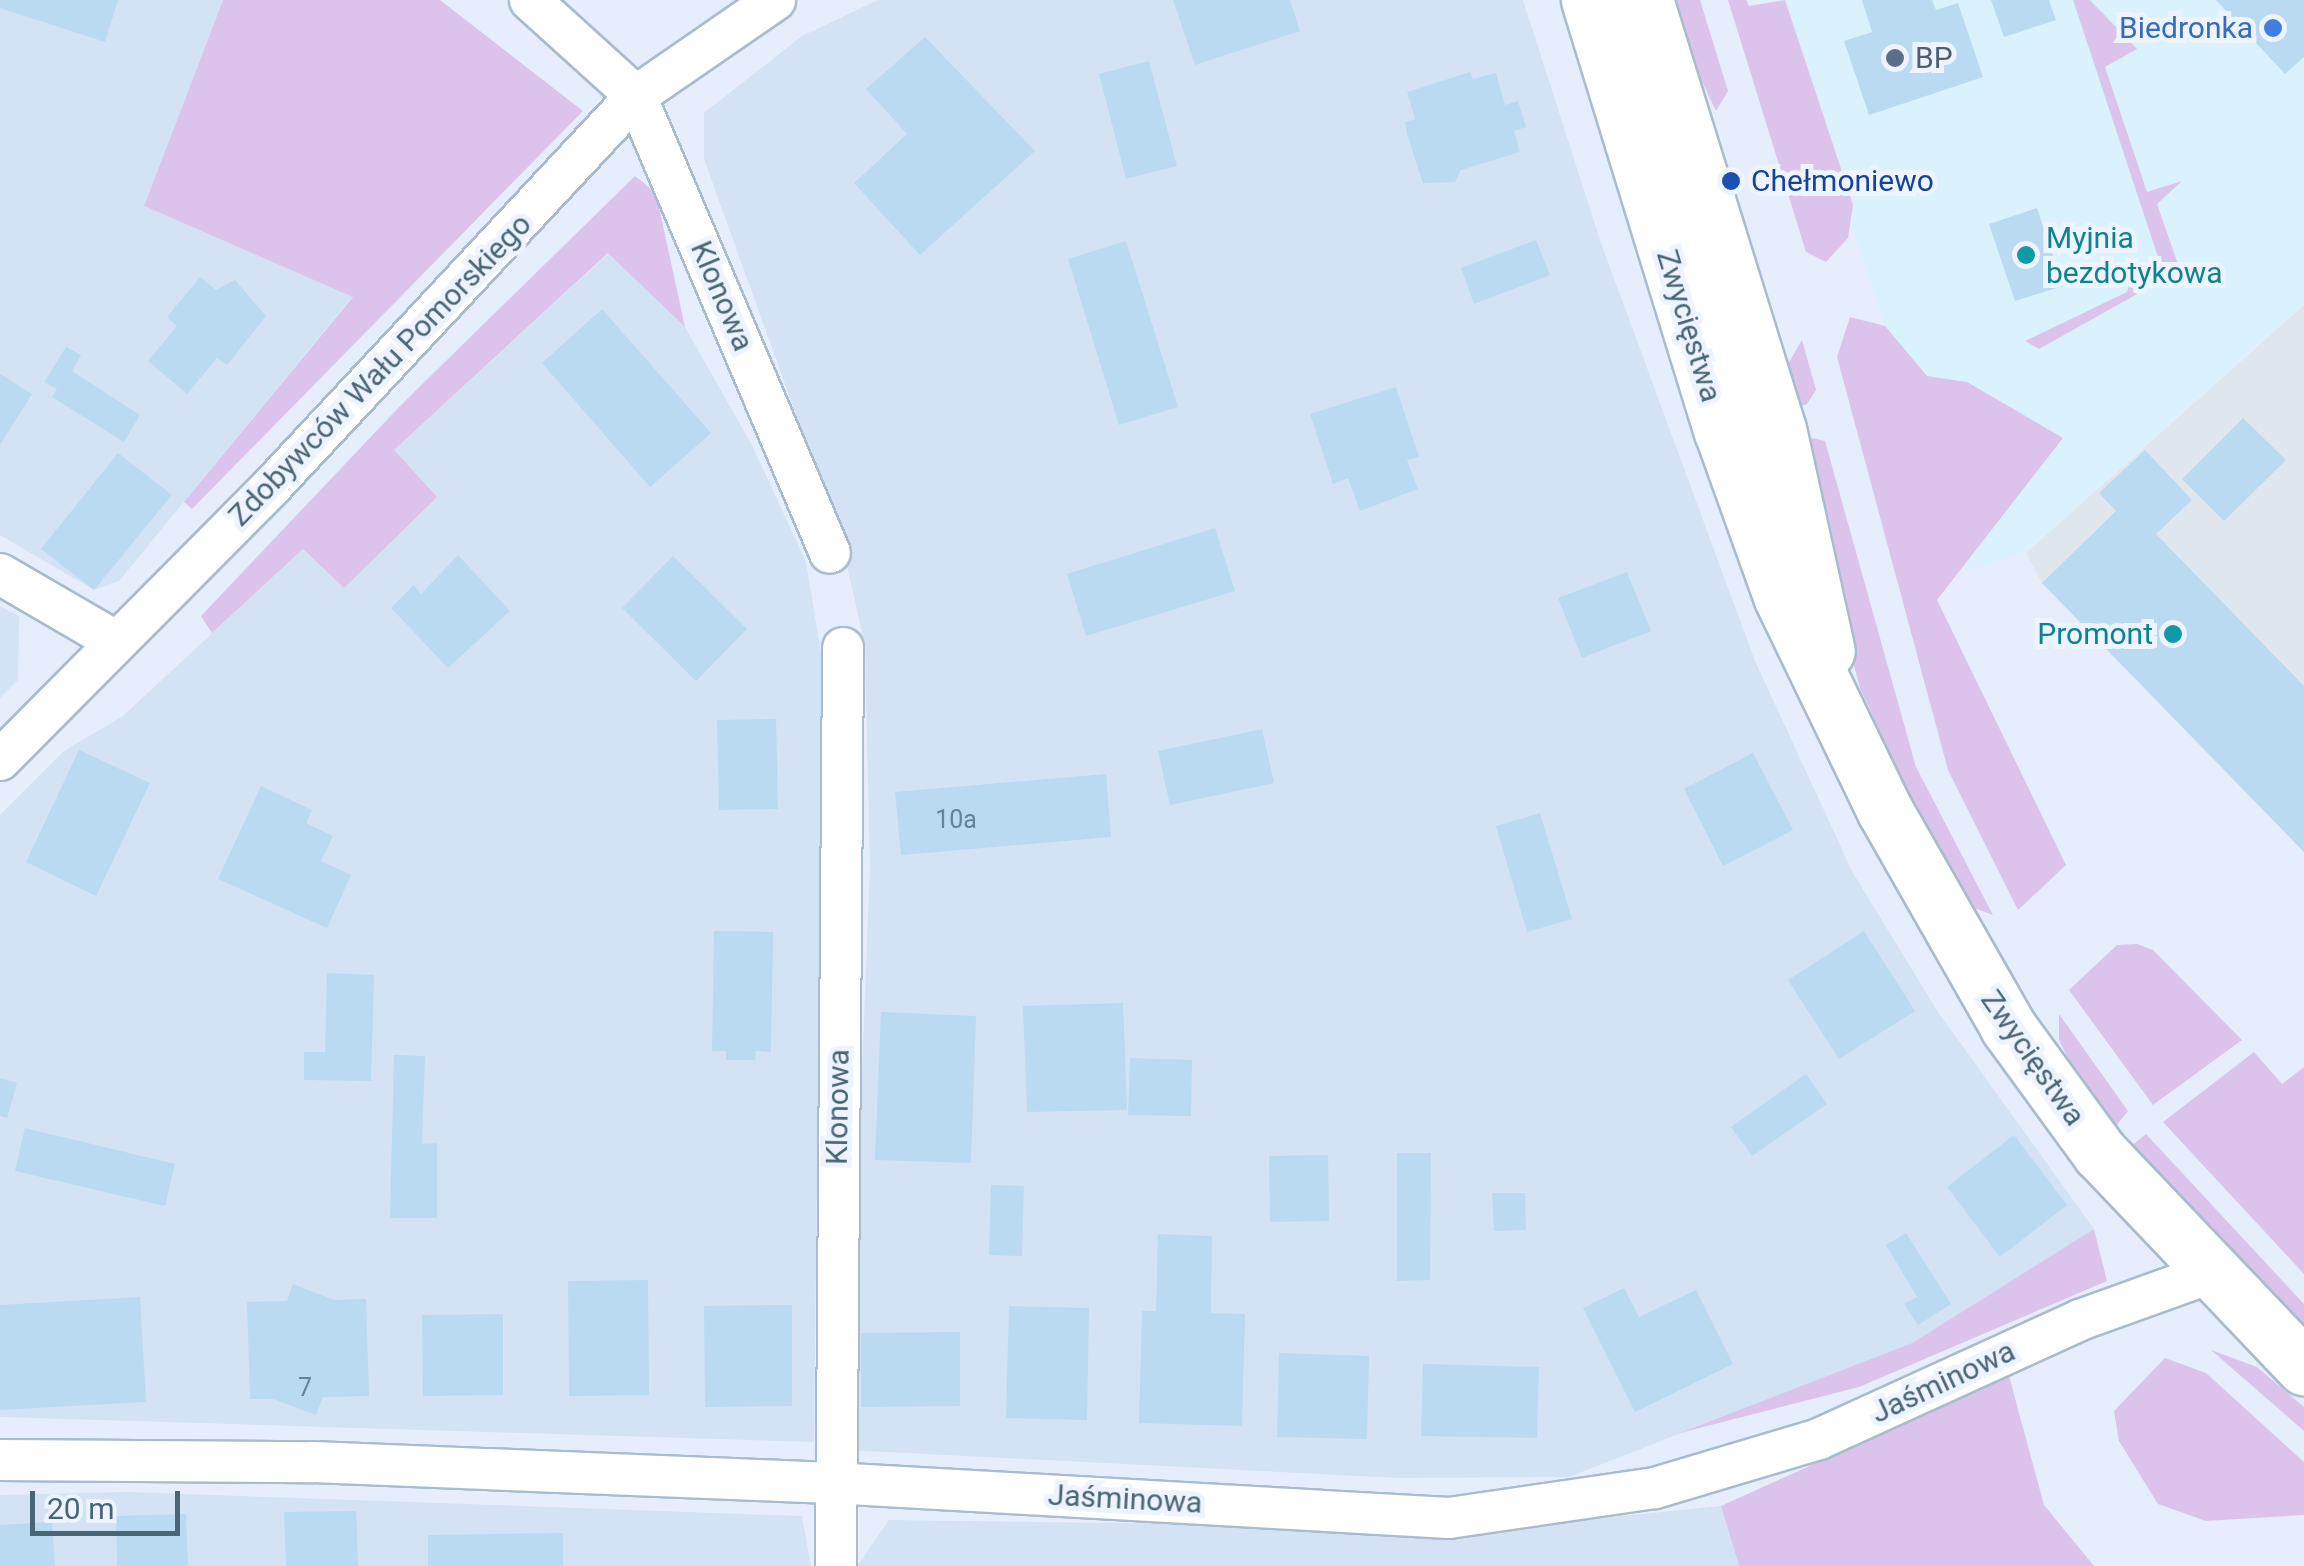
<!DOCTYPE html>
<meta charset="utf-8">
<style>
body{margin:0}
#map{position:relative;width:2304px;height:1566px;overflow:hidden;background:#e6eefd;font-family:Roboto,sans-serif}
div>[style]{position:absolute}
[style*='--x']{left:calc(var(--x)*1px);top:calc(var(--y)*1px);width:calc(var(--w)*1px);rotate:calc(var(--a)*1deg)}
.residential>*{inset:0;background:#d4e2f5}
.commercial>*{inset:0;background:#d9f2fd}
.industrial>*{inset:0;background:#e0e6ed}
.green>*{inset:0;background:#dcc3eb}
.building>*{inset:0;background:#badaf1}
.roads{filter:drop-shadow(2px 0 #a9bccd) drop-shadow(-2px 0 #a9bccd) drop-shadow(0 2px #a9bccd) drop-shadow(0 -2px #a9bccd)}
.minor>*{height:40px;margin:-20px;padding:0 20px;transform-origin:20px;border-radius:20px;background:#fff}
.secondary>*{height:55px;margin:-27.5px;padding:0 27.5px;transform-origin:27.5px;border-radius:27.5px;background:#fff}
.dots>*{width:28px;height:28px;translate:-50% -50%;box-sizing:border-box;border:5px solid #edf3ff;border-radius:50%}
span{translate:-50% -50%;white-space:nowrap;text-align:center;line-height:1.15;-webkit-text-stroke:10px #edf3ff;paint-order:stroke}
.number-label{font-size:25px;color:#658396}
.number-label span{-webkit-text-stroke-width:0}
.shop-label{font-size:30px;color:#366cbe}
.right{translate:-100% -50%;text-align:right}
.service-label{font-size:30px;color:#4e5e75}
.left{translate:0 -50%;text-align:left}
.transit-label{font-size:30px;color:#164399}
.culture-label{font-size:30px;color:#0d838f}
.street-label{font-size:30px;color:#496677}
.scale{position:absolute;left:30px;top:1491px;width:150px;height:45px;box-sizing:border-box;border:5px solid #496677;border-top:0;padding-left:12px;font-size:30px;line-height:35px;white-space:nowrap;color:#496677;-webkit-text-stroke:8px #edf3ff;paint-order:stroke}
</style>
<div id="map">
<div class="residential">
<i style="clip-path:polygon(0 0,223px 0,144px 206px,353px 296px,119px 581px,94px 590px,0 535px)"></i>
<i style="clip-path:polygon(878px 0,1523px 0,1601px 243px,1755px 661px,1853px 873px,1938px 1012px,2094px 1229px,1912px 1343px,1569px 1477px,1398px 1478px,847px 1450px,870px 868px,865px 645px,841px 540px,704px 159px,704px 113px,802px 36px)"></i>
<i style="clip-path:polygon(609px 253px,685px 327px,753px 447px,806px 562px,823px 665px,814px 1442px,0 1417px,0 815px,64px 751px,123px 716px,303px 549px,343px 587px,394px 450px)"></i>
<i style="clip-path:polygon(0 606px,19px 616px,18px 680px,0 698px)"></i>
<i style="clip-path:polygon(129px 1492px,802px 1516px,811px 1566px,0 1566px,0 1495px)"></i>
<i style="clip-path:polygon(1721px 1506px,1739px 1566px,857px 1566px,889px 1520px,1505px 1528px)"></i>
</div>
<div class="commercial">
<i style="clip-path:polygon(1778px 0,2304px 0,2304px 302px,2026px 552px,1966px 571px)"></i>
</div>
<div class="industrial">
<i style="clip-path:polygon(2304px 305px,2304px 852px,2042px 583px,2026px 553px)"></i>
</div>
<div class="green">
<i style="clip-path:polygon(223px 0,440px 0,583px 111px,192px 509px,184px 502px,353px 297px,144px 206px)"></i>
<i style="clip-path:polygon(1663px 0,1700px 0,1728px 91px,1716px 111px)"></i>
<i style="clip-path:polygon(1728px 0,1746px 0,1749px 6px,1785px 0,1853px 205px,1848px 238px,1826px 262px,1806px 252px)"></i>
<i style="clip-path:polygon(2073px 0,2090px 0,2137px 49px,2105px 67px,2147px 192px,2182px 181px,2157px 204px,2180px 270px,2039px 349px,2025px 341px,2127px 292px,2132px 277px,2160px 263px)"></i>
<i style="clip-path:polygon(635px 176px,656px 193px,685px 327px,608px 253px,394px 450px,437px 497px,344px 588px,303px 549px,212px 633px,201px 616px,402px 404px)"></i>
<i style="clip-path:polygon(1850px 317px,1885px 326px,1927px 376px,1967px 382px,2063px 438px,1937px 600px,2066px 865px,2018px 910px,1948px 770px,1837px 357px)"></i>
<i style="clip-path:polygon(1802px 340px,1816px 390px,1807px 404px,1787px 412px,1784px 371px)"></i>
<i style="clip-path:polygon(1812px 438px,1825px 441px,1916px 767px,1993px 915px,1969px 906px,1946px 874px,1860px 688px,1795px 442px)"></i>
<i style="clip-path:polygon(2137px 944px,2153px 950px,2242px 1040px,2153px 1105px,2069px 990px,2117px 945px)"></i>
<i style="clip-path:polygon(2059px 1014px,2128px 1111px,2116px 1126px,2071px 1064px,2059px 1040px)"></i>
<i style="clip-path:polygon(2254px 1052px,2282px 1084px,2304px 1067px,2304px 1274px,2163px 1122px)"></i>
<i style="clip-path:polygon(2146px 1134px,2304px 1304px,2304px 1330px,2130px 1147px)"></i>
<i style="clip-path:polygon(2094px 1229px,2107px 1281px,1859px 1387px,1680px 1433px,1912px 1343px)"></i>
<i style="clip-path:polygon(2211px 1350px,2257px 1367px,2304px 1407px,2304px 1431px)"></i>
<i style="clip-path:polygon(2165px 1358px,2206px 1373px,2304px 1462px,2304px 1515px,2206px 1521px,2158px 1504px,2119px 1441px,2114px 1411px)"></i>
<i style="clip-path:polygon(2009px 1376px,2044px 1505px,2094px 1566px,1739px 1566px,1721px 1506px)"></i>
</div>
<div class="building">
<i style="clip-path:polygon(0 0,118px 0,105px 42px,0 8px)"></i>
<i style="clip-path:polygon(1173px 0,1290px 0,1300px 31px,1195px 65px)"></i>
<i style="clip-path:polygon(1862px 0,1932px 0,1936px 10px,1958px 3px,1983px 77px,1869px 115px,1844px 41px,1872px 32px)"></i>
<i style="clip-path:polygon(1991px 0,2049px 0,2056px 20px,2004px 37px)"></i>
<i style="clip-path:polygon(2216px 0,2304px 0,2304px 57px,2285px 74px)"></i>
<i style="clip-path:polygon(925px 37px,1035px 151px,920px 255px,854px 183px,907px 134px,866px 89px)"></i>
<i style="clip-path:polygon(1149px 61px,1177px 166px,1126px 179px,1099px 74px)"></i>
<i style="clip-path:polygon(1470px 72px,1473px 79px,1496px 73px,1505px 105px,1518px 101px,1526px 127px,1514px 131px,1520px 152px,1461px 170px,1455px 182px,1423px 183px,1407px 134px,1405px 122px,1415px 119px,1407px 92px)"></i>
<i style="clip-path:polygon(2037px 208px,2063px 286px,2015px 301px,1989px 224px)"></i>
<i style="clip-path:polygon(1536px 240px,1550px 275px,1474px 304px,1461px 268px)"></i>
<i style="clip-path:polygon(1126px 241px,1178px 407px,1119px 425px,1068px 259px)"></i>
<i style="clip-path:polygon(200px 277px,216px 290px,235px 280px,266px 316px,227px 365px,217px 358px,187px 394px,148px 361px,177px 326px,167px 317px)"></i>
<i style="clip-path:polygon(602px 309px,711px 433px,650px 487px,542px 363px)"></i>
<i style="clip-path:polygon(66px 347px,81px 355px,72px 371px,140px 415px,124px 442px,52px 397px,57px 389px,44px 382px)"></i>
<i style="clip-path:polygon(0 374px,32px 394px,0 445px)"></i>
<i style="clip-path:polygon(1396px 387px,1419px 457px,1407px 460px,1418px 489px,1360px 511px,1348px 478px,1333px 484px,1310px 414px)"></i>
<i style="clip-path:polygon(2243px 418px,2286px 460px,2224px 521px,2182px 479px)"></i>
<i style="clip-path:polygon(2145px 450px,2192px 500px,2156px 534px,2304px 686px,2304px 852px,2042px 583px,2116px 511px,2099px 493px)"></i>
<i style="clip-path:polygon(118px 453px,172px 495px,94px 590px,41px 549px)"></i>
<i style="clip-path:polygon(1215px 528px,1235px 591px,1086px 636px,1067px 574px)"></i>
<i style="clip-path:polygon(458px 555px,510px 611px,448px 668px,391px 608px,414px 585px,421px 594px)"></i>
<i style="clip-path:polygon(673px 556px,747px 629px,696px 681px,622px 608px)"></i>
<i style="clip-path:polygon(1627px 572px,1651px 631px,1582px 658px,1558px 598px)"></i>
<i style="clip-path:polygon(776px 719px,778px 809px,719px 810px,717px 720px)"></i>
<i style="clip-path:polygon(1262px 729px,1274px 783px,1170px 805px,1158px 751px)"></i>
<i style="clip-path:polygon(79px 750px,150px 783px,96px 896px,26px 862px)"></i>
<i style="clip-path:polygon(1753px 753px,1793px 830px,1723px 866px,1684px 789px)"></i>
<i style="clip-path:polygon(1106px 774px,1111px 837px,901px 855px,895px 792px)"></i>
<i style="clip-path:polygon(261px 786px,312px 810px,306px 823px,333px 836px,321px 861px,351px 875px,327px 928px,218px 879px)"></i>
<i style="clip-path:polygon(1540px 813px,1572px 919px,1527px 932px,1496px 826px)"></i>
<i style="clip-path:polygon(714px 931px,773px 932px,771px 1052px,756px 1051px,755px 1060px,726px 1060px,726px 1051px,712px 1051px)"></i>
<i style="clip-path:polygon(1864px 931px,1915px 1011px,1839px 1059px,1788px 980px)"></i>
<i style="clip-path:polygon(327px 973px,374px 975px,371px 1081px,304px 1080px,304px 1052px,325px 1052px)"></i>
<i style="clip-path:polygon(1123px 1003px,1127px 1110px,1027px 1112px,1023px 1006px)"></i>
<i style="clip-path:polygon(881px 1012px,976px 1016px,971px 1163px,875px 1160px)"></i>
<i style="clip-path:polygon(394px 1055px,425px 1056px,422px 1144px,437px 1143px,437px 1218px,390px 1218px)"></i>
<i style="clip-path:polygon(1130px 1058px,1192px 1060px,1191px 1116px,1128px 1115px)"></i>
<i style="clip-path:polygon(1806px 1074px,1827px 1104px,1752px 1156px,1731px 1127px)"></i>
<i style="clip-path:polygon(0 1078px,17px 1083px,7px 1118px,0 1116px)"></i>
<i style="clip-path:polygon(25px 1128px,175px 1164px,165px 1206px,15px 1171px)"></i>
<i style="clip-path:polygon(2014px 1135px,2067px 1205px,2000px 1257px,1947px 1187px)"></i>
<i style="clip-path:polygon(1397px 1153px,1431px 1153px,1430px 1280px,1397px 1281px)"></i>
<i style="clip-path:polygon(1328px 1155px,1329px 1221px,1270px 1222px,1269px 1156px)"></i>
<i style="clip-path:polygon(991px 1185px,1024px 1186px,1022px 1256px,989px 1255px)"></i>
<i style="clip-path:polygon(1492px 1193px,1525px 1193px,1526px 1230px,1494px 1231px)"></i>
<i style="clip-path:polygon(1906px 1233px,1951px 1304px,1918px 1325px,1904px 1304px,1917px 1297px,1886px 1245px)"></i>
<i style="clip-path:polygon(1158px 1234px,1212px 1236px,1211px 1313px,1245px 1314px,1242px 1426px,1139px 1423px,1142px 1311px,1156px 1311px)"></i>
<i style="clip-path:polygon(648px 1280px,649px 1395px,569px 1396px,568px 1281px)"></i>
<i style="clip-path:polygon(293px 1284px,334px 1300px,366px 1299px,369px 1396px,323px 1397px,316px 1415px,273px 1399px,250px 1399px,247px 1302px,287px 1301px)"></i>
<i style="clip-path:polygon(1624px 1288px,1639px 1317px,1696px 1290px,1733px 1364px,1635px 1412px,1583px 1308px)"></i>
<i style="clip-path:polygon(140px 1297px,146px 1402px,0 1410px,0 1305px)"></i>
<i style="clip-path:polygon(792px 1305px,792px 1406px,705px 1407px,704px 1306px)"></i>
<i style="clip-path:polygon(1009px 1306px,1089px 1308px,1087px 1420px,1006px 1418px)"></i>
<i style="clip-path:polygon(503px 1314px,503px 1395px,423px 1396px,422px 1315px)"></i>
<i style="clip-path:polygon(960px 1332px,960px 1406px,861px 1407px,861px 1333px)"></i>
<i style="clip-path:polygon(1279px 1353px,1369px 1356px,1367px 1439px,1277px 1437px)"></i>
<i style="clip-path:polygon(1423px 1364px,1539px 1367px,1537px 1438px,1421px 1436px)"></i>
<i style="clip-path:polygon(356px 1511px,358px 1566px,286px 1566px,284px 1512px)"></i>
<i style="clip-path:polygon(186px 1514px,188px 1566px,117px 1566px,116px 1516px)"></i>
<i style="clip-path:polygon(52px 1522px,55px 1566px,0 1566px,0 1525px)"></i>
<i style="clip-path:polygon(563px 1533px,563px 1566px,428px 1566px,428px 1535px)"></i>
</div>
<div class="roads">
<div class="minor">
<i style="--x:530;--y:0;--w:143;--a:42.2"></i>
<i style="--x:636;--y:96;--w:496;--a:67"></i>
<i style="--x:0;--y:574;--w:133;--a:30.2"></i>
<i style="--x:0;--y:760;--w:386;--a:-45.2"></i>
<i style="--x:272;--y:486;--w:533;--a:-46.97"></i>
<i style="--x:636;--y:96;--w:169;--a:-34.6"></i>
<i style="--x:0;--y:1460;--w:313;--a:0.4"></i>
<i style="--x:313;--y:1462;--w:519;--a:2.32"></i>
<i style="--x:832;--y:1483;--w:618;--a:3.25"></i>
<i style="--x:1449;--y:1518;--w:208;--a:-8.3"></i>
<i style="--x:1655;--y:1488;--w:171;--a:-16.6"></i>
<i style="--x:1819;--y:1439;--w:287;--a:-24.5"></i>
<i style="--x:2080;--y:1320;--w:136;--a:-19.8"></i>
<i style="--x:836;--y:1566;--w:918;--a:-89.56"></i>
</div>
<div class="secondary">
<i style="--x:1589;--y:0;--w:451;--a:72.9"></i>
<i style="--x:1722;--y:431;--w:175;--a:70.3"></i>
<i style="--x:1781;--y:596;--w:239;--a:64.2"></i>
<i style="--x:1885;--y:811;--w:249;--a:60.3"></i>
<i style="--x:2008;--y:1027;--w:156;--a:53.9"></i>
<i style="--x:2100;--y:1153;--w:296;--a:46.4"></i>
<i style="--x:1645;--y:0;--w:449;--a:72.8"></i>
<i style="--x:1778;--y:429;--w:227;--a:77.6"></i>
</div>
</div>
<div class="dots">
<i style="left:2273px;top:28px;background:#3f7fe0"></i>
<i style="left:1895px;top:58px;background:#5c6f8a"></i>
<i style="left:1731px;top:181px;background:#1a4fb4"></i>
<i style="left:2026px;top:255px;background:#0f9aa8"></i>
<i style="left:2173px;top:634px;background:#0f9aa8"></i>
</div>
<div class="number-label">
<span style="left:956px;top:820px">10a</span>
<span style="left:305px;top:1388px">7</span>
</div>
<div class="shop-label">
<span class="right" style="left:2253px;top:28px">Biedronka</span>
</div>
<div class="service-label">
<span class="left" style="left:1915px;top:58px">BP</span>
</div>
<div class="transit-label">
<span class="left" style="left:1751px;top:181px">Chełmoniewo</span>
</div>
<div class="culture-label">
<span class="left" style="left:2046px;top:255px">Myjnia<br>bezdotykowa</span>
<span class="right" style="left:2153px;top:634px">Promont</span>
</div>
<div class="street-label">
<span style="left:722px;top:296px;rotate:67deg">Klonowa</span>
<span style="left:1689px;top:326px;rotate:73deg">Zwycięstwa</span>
<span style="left:380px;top:370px;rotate:-46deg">Zdobywców Wału Pomorskiego</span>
<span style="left:2033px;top:1058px;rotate:55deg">Zwycięstwa</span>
<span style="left:838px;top:1107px;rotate:-89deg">Klonowa</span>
<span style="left:1943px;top:1382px;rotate:-25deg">Jaśminowa</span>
<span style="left:1125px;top:1499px;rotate:3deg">Jaśminowa</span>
</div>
<div class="scale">20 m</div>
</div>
